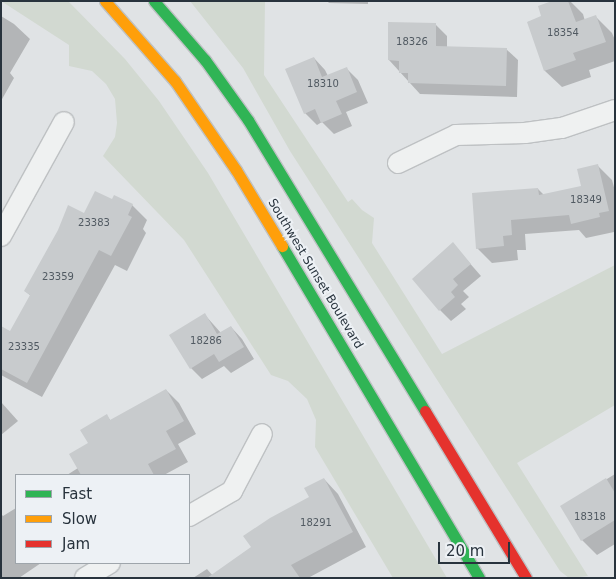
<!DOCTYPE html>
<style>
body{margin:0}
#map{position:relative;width:616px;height:579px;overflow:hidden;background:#e0e3e5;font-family:"DejaVu Sans",sans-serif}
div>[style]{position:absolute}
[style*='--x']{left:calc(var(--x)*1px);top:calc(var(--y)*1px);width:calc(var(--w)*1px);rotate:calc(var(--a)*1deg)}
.green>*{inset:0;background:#d2d9d1}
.shadow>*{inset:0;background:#0003}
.building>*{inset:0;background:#c8cbcd}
.roads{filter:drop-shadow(1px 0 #bec1c3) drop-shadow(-1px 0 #bec1c3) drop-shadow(0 1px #bec1c3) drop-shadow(0 -1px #bec1c3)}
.street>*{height:20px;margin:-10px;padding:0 10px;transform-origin:10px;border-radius:10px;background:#eff1f1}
.fast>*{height:11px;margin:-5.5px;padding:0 5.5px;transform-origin:5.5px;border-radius:5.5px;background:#30b455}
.slow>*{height:11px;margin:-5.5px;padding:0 5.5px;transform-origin:5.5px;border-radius:5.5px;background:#ff9f0a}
.jam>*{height:11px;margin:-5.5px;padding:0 5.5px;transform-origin:5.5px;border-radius:5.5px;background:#e5322d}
span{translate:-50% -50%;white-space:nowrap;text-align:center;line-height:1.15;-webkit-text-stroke:4px #edf1f5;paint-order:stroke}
.number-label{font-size:10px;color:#515a62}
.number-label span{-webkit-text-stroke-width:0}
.street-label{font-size:12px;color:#28333d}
.frame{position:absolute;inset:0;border:2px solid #28333d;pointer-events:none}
.legend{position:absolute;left:15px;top:474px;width:175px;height:90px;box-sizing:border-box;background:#edf1f5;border:1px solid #9ea5ab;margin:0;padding:6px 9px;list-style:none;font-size:15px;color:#28333d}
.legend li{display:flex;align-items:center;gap:10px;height:25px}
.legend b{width:25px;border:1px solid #9ea5ab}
.scale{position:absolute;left:438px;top:542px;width:72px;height:22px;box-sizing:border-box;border:2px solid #28333d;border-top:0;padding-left:6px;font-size:15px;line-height:18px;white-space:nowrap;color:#28333d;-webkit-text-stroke:4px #edf1f5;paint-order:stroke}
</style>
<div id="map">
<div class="green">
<i style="clip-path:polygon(1px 1px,68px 1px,125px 59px,159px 101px,208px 173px,447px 578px,393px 578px,315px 447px,316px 420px,307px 399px,288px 381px,271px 375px,184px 240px,103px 156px,115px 137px,117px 123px,115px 99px,106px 84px,92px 71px,69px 66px,69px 45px)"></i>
<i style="clip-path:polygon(190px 1px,265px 1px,264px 75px,348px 202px,352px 199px,362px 210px,374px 218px,372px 243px,442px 354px,615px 265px,615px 405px,517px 463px,588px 576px,569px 578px,560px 571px,290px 151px,243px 68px)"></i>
</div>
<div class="shadow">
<i style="clip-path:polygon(327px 1px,368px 1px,368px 4px,329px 3px)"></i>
<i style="clip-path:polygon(556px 1px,570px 1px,583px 14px,585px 21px,596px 17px,612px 33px,615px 40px,615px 61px,589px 70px,591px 77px,562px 87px,545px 71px,528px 22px,543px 17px)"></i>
<i style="clip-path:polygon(1px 16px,14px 24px,30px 39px,10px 73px,14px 78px,1px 101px)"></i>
<i style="clip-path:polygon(436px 25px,447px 36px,447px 48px,506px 49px,518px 60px,517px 97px,420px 94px,389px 60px)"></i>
<i style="clip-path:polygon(314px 58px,325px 70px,328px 76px,346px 68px,358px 80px,368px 103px,346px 112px,352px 126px,334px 134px,322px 122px,317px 125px,305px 113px)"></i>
<i style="clip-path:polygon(598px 166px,612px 180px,615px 191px,614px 232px,586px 238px,579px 230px,525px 234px,526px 250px,517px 250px,518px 260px,492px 263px,477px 248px,538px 189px,544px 195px,582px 187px)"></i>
<i style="clip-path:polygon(113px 201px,132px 205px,147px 220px,143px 229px,146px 233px,127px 271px,115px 265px,42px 397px,1px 375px,1px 332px,11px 332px,31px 296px,25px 291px,84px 215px)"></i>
<i style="clip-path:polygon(453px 244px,481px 276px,463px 291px,469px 297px,461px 304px,466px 309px,451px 321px,440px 310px)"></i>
<i style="clip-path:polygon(205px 315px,221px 333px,231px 327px,242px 339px,254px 359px,231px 373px,224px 366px,202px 379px,191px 368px)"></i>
<i style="clip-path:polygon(166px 390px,179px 403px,196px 434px,178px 444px,188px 462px,164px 475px,67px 475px,78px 468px,107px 416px,111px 421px)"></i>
<i style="clip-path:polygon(1px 402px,18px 421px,1px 435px)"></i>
<i style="clip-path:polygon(615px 474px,615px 544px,597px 555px,582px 540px,562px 507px)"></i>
<i style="clip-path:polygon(324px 479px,338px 494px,366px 547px,308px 578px,193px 578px,207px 569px,213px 576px,253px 548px,310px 498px)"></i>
<i style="clip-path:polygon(16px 508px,16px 563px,41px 563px,19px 578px,1px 578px,1px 514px,3px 516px)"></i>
</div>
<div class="building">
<i style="clip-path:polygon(552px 1px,568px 1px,576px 22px,596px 15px,606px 42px,573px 53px,576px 60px,544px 71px,527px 22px,541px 16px,538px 6px)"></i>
<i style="clip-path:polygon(388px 22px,436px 23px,436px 46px,507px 48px,506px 86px,408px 83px,408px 73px,399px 73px,399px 61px,388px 60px)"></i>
<i style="clip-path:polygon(314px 57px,322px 77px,347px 67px,357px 92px,336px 101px,342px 114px,321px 123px,315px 109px,304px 114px,285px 69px)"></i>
<i style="clip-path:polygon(598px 164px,609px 211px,599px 213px,600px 217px,571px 224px,569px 215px,511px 220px,512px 235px,503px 236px,504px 246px,476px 249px,472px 193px,538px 188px,539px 195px,581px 186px,577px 169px)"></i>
<i style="clip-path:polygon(95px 191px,112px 199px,114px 195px,133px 204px,128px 215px,132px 217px,111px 256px,99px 250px,27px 383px,1px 369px,1px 326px,10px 331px,30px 295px,24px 291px,58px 230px,68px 205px,84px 213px)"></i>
<i style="clip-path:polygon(453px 242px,471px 264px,453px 279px,458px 285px,451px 292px,455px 297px,439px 311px,412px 279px)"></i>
<i style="clip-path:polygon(205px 313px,217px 334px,231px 326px,244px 347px,219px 362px,214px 354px,190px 369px,169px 335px)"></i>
<i style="clip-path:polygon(166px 389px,184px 421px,166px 431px,176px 449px,148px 464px,154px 475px,81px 475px,69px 454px,88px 443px,80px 430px,107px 414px,110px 420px)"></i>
<i style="clip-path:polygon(324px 478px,353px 532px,291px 565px,300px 578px,207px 578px,251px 547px,243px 536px,270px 518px,309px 497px,304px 488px)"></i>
<i style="clip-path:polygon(606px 478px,615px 493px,615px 520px,581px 541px,560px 506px)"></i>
</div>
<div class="roads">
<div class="street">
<i style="--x:398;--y:163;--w:64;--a:-25.8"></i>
<i style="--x:456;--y:135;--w:69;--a:-1.7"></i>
<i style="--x:525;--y:133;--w:37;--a:-8"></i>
<i style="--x:562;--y:128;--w:56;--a:-18.8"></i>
<i style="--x:1;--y:236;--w:130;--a:-61.1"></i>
<i style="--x:189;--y:516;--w:50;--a:-30.2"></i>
<i style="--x:232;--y:491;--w:64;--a:-62.2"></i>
<i style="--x:85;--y:578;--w:29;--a:-31"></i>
</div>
<div class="fast">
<i style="--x:154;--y:1;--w:78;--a:49.2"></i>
<i style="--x:205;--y:60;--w:74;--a:54.4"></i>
<i style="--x:248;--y:120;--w:341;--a:58.7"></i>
<i style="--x:282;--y:246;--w:386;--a:59.3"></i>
</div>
<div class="slow">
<i style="--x:105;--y:1;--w:106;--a:48.8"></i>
<i style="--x:175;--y:81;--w:108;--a:55.6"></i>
<i style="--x:236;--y:170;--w:89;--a:58.8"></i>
</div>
<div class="jam">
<i style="--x:425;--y:411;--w:195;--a:58.8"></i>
</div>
</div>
<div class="number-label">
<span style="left:563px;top:33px">18354</span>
<span style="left:412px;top:42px">18326</span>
<span style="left:323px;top:84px">18310</span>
<span style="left:586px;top:200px">18349</span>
<span style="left:94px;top:223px">23383</span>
<span style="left:58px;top:277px">23359</span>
<span style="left:206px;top:341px">18286</span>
<span style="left:24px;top:347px">23335</span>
<span style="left:590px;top:517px">18318</span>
<span style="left:316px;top:523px">18291</span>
</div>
<div class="street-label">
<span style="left:315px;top:274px;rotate:59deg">Southwest Sunset Boulevard</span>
</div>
<div class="frame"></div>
<ul class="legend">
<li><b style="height:6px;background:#30b455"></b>Fast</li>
<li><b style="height:6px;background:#ff9f0a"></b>Slow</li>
<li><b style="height:6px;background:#e5322d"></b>Jam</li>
</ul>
<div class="scale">20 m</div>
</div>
